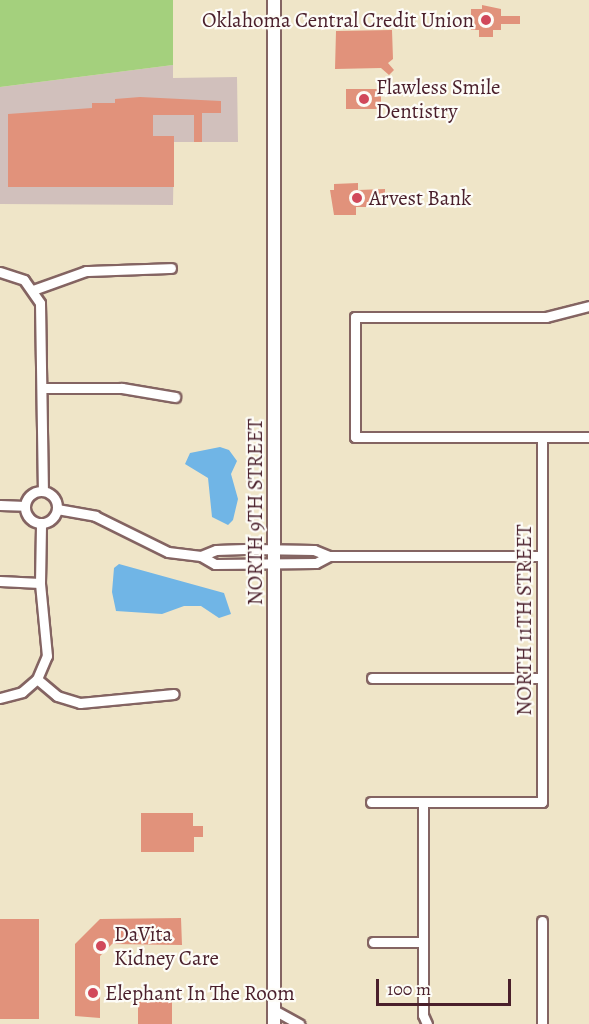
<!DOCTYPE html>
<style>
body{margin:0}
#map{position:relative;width:589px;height:1024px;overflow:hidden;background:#efe5c8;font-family:Alegreya,serif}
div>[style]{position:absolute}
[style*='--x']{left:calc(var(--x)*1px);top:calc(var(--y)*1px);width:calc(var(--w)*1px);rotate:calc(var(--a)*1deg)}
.industrial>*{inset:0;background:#d1c0bc}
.green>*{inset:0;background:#a4d07d}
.water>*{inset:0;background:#70b5e6}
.building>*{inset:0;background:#e1927b}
.roads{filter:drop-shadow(2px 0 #846462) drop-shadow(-2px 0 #846462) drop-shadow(0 2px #846462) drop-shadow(0 -2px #846462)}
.minor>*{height:9px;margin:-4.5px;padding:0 4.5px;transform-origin:4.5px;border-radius:4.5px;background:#fff}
.minor>.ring{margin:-4.5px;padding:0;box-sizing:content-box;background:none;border:9px solid #fff;border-radius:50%}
.secondary>*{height:12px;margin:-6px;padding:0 6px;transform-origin:6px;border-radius:6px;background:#fff}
.dots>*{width:16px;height:16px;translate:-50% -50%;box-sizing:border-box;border:3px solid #fdfcf7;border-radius:50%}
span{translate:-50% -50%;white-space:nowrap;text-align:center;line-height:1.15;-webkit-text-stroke:4.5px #fdfcf7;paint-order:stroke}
.poi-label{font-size:21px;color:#4a1f2b}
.right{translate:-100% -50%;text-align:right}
.left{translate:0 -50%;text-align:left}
.street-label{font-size:21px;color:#4a1f2b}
.scale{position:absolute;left:376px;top:979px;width:135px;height:27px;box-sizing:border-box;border:3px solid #4a1f2b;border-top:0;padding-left:8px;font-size:18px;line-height:21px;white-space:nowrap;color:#4a1f2b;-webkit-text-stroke:4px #fdfcf7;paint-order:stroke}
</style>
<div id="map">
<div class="industrial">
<i style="clip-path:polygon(173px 65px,173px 78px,237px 77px,238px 142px,174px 142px,173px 205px,0 204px,0 87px)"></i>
</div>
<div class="green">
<i style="clip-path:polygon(0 0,173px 0,173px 65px,0 87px)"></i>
</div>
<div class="water">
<i style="clip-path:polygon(220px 447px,229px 450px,237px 461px,231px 474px,238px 499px,233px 520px,228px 525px,212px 517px,208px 478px,185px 464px,190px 453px)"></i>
<i style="clip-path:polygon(119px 564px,224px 593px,231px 614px,219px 618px,201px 606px,184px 606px,162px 614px,116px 611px,112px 592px,114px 568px)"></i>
</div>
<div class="building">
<i style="clip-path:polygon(482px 5px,501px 9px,501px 16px,520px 16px,520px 24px,501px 24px,501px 30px,493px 30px,493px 37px,479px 37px,479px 30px,471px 30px,471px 9px,482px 9px)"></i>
<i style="clip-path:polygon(392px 30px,393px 59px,388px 63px,394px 70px,389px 75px,381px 68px,335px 69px,336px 31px)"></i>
<i style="clip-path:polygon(346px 89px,381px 89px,381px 109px,346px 109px)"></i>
<i style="clip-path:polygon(140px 97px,221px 101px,221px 113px,202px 113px,202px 142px,194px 142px,194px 115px,153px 115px,153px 136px,174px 136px,174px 187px,8px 187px,8px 114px,92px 108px,92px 103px,115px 103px,115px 99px)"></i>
<i style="clip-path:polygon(358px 183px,358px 190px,385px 189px,385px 207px,356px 207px,356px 215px,334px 215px,330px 190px,334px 190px,334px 184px)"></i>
<i style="clip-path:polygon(141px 813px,193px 813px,193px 826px,203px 826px,203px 837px,194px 837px,194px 852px,141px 852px)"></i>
<i style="clip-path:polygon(181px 918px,182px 945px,112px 944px,100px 956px,100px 1018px,75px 1016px,75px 944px,100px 919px)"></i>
<i style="clip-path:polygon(0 919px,39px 919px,39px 1019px,0 1019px)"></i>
<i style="clip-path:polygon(172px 1001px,172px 1024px,138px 1024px,138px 1002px)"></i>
</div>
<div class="roads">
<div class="minor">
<i style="--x:0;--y:272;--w:25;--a:18"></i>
<i style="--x:24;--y:280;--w:28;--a:55"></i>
<i style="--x:40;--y:303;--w:188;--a:89.1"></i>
<i style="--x:33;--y:290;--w:56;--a:-19.7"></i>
<i style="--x:86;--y:271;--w:85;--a:-2"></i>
<i style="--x:589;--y:306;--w:44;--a:165.7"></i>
<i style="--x:546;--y:317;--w:191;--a:180"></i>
<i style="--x:355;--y:317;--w:120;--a:90"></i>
<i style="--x:355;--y:437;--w:234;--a:0"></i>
<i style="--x:42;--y:388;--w:80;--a:0"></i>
<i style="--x:122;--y:388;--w:54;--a:9.6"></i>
<i class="ring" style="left:25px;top:491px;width:23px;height:23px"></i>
<i style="--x:0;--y:505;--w:25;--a:2"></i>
<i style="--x:57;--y:509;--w:39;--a:10"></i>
<i style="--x:95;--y:516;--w:81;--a:26.3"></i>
<i style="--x:168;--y:552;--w:33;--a:7"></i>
<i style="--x:201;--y:556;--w:16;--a:30"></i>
<i style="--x:215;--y:564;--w:101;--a:-0.6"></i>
<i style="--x:316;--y:563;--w:15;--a:-28"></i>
<i style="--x:201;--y:556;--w:16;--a:-22"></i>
<i style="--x:216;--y:550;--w:36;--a:-2"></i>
<i style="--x:252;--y:549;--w:62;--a:0.9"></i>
<i style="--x:314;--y:550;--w:16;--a:22"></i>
<i style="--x:329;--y:556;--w:212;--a:0"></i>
<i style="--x:0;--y:581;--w:40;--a:2.9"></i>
<i style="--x:372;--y:678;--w:170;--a:0"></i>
<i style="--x:37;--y:679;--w:26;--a:40"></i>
<i style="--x:57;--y:696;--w:24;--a:17"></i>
<i style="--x:80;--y:703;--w:94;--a:-5.5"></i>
<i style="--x:0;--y:698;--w:23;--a:-15"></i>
<i style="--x:22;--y:692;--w:20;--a:-41"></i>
<i style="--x:37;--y:679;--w:25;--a:-67"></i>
<i style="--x:47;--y:656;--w:73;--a:-95.5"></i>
<i style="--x:40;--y:583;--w:60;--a:-89"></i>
<i style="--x:371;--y:802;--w:171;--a:0"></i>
<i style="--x:542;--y:802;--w:365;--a:-90"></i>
<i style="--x:423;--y:803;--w:212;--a:90"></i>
<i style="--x:423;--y:1015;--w:10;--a:66"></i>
<i style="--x:373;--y:942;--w:50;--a:0"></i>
<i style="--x:274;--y:1010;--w:29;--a:29"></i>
<i style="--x:542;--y:1024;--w:103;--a:-90"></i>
</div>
<div class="secondary">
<i style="--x:274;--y:1024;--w:1024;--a:-90"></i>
</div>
</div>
<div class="dots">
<i style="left:486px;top:20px;background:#d1495b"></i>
<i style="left:364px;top:99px;background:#d1495b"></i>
<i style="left:357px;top:198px;background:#d1495b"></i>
<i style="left:101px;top:946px;background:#d1495b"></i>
<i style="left:93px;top:993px;background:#d1495b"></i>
</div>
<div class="poi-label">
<span class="right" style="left:474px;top:20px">Oklahoma Central Credit Union</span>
<span class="left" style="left:376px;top:99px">Flawless Smile<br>Dentistry</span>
<span class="left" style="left:369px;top:198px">Arvest Bank</span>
<span class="left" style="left:114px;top:946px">DaVita<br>Kidney Care</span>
<span class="left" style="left:105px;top:993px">Elephant In The Room</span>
</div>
<div class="street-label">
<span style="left:255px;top:512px;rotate:-90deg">NORTH 9TH STREET</span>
<span style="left:524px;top:620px;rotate:-90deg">NORTH 11TH STREET</span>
</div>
<div class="scale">100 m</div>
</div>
